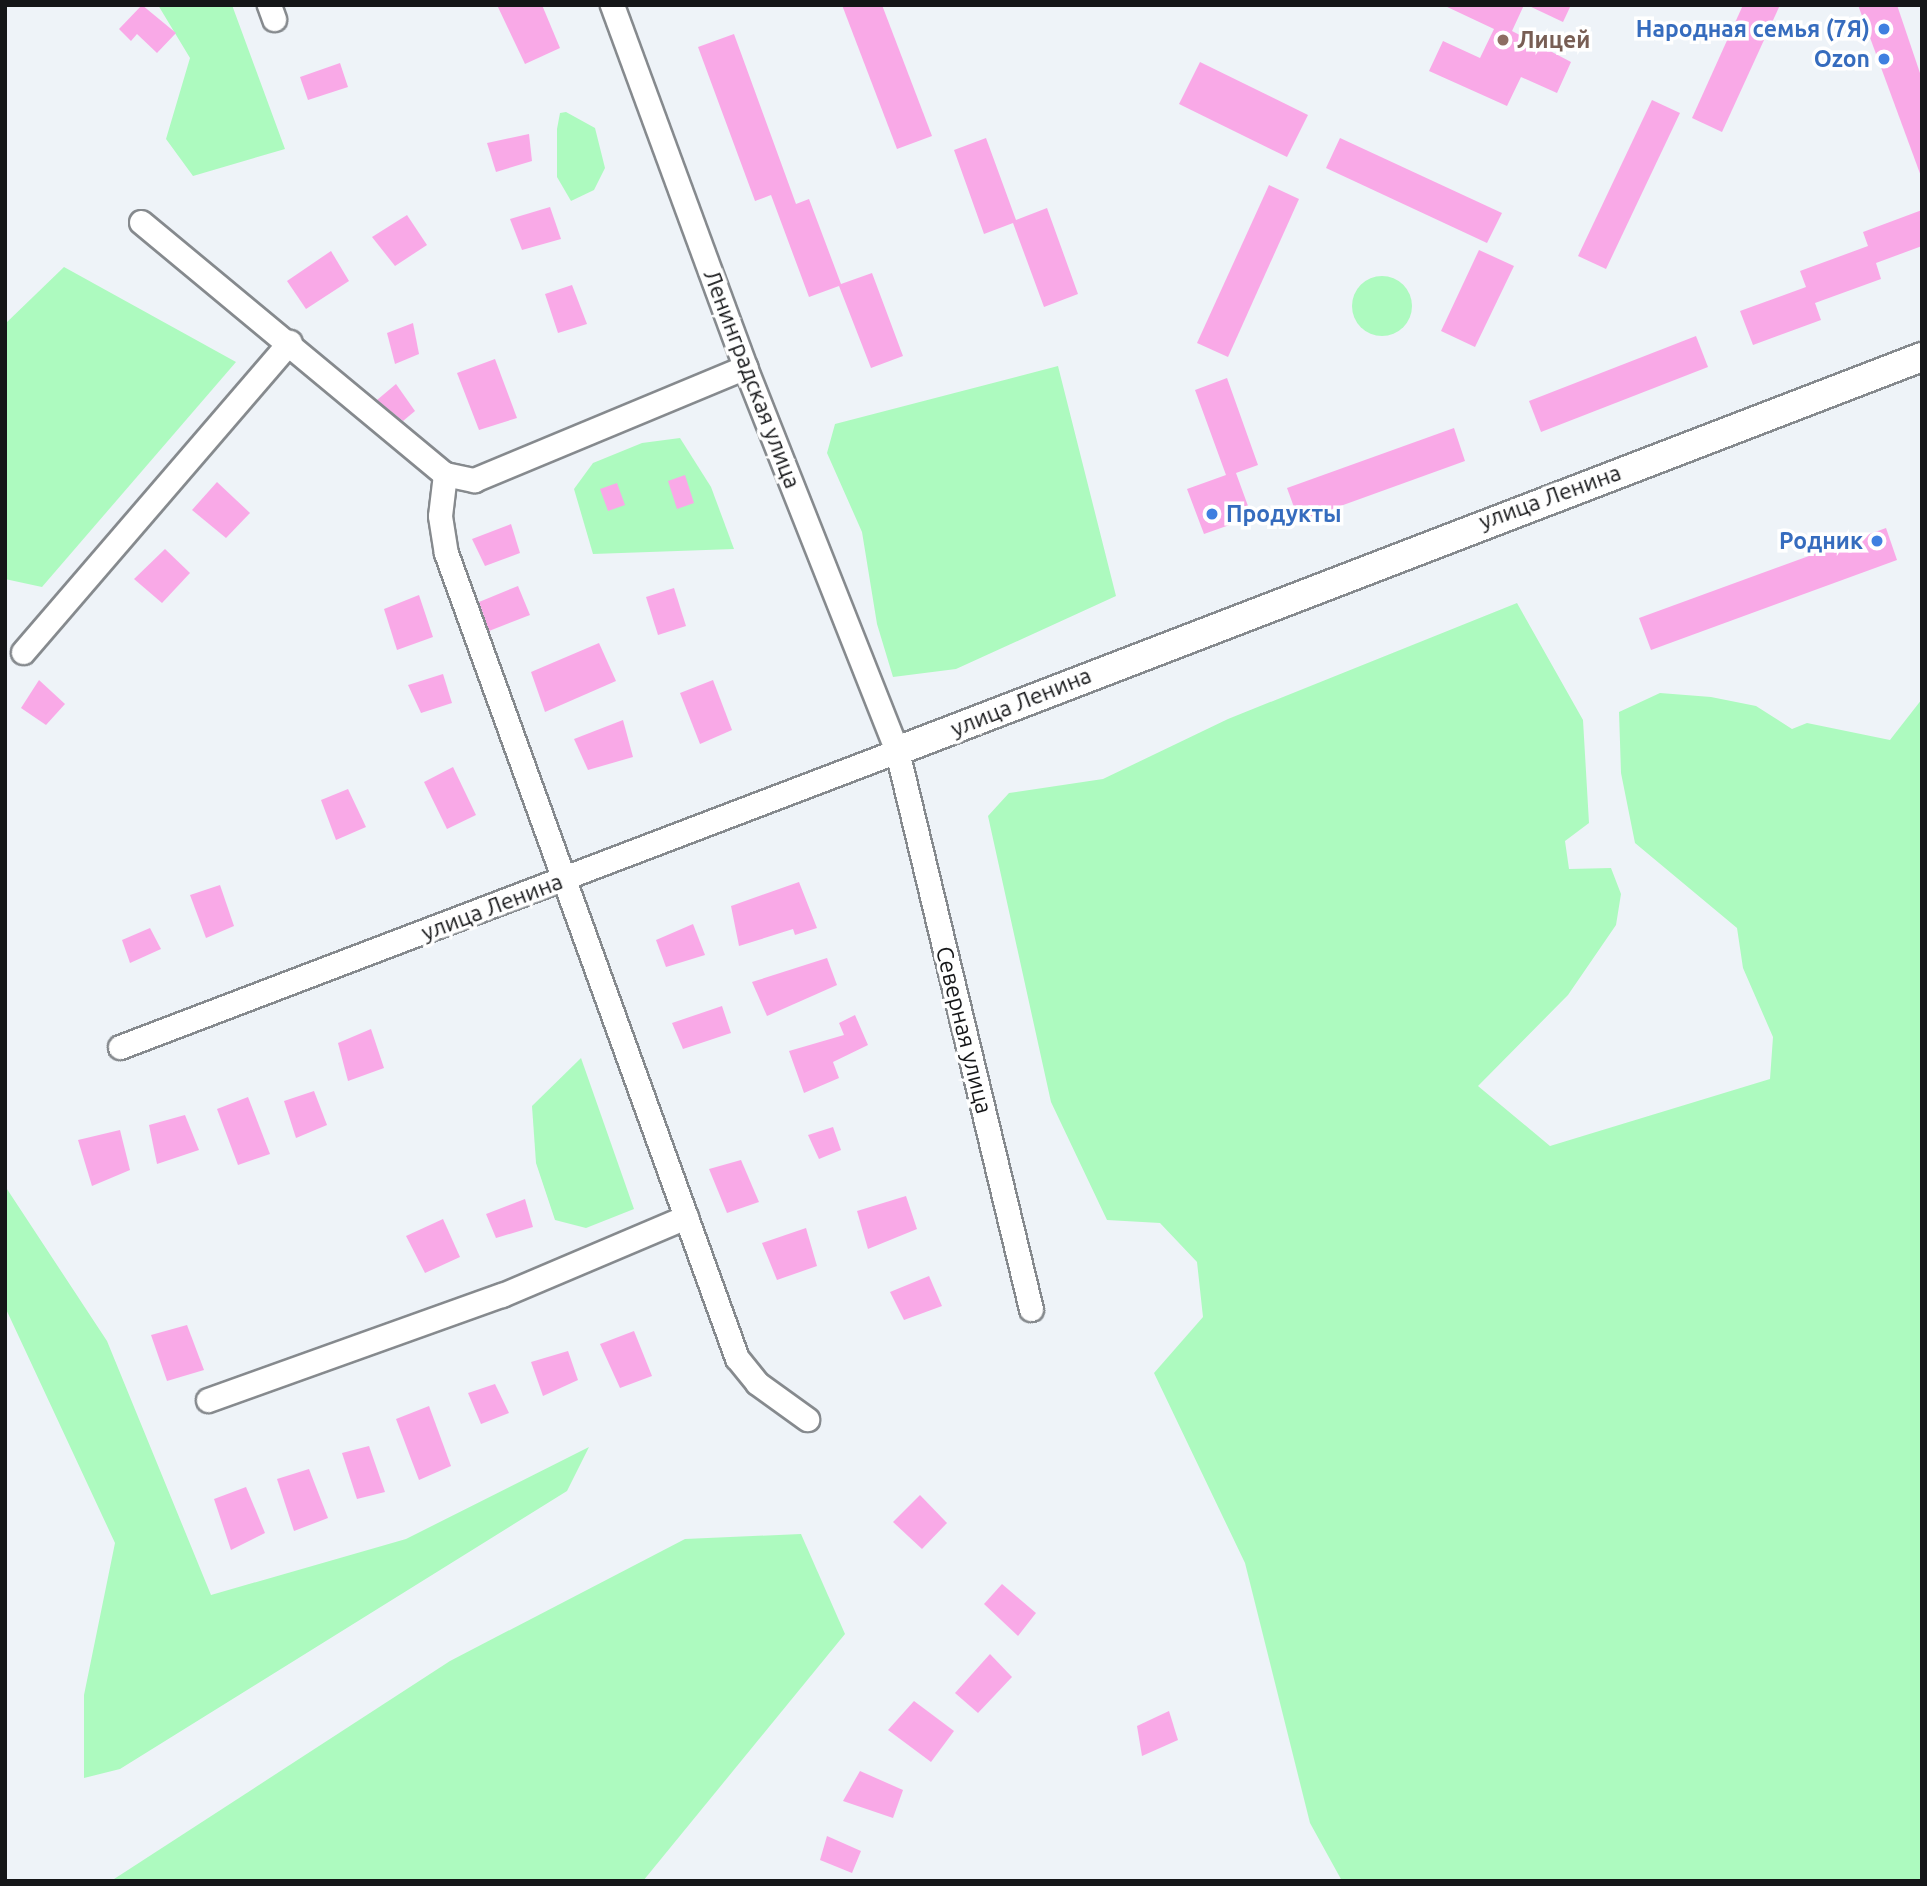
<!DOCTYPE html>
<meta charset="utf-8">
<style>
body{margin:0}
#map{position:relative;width:1927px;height:1886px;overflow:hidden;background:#eef3f8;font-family:Ubuntu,sans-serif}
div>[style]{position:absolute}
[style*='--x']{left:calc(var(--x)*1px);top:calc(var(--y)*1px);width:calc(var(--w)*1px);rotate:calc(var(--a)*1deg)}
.green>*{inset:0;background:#adfabf}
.round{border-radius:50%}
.building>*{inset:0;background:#f9a9e7}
.roads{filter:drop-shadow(2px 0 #868a8e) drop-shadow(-2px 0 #868a8e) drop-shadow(0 2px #868a8e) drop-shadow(0 -2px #868a8e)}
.minor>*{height:23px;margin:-11.5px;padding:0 11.5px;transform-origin:11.5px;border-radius:11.5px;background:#fff}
.tertiary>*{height:28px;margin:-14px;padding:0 14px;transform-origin:14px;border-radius:14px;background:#fff}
.dots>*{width:19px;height:19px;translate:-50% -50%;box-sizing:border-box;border:4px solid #fff;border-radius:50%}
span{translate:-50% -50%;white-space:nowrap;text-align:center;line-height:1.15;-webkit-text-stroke:7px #fff;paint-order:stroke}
.shop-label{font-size:23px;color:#366cbe;font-weight:700}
.right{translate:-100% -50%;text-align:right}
.left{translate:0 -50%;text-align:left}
.education-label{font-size:23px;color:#785e54;font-weight:700}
.street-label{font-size:23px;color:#151618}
.frame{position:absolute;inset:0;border:7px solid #151618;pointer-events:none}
</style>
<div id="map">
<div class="green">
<i style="clip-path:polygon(158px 5px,232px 5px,285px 149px,193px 176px,166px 139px,190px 58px)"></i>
<i style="clip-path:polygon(566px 112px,595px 128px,605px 168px,594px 190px,571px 201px,557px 177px,557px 129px,560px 113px)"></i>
<i style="clip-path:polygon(64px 267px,236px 362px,42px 587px,5px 579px,5px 324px)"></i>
<i class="round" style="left:1352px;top:276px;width:60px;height:60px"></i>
<i style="clip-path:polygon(1058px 366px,1116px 596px,956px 669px,893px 677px,877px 624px,862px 532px,827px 453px,835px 424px)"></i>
<i style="clip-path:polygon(680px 438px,711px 487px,734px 549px,593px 554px,574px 489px,593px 463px,642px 443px)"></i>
<i style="clip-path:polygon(1517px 603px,1583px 720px,1589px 823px,1565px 841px,1569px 869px,1611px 868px,1621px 894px,1616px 925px,1568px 995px,1478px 1086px,1550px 1146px,1770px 1079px,1773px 1037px,1743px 968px,1737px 928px,1635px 843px,1621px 773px,1619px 712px,1660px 693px,1711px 697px,1756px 706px,1792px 729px,1807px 723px,1890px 740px,1922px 699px,1922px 1881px,1342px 1881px,1310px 1823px,1245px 1563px,1154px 1373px,1203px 1317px,1197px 1262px,1160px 1223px,1107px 1220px,1051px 1102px,988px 816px,1009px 793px,1103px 779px,1228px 719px)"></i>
<i style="clip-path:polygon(581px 1058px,634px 1209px,586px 1228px,555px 1220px,536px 1163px,532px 1106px)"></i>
<i style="clip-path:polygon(5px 1186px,107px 1341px,211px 1595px,406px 1539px,589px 1447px,567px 1491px,120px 1769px,84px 1778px,84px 1695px,115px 1543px,5px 1307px)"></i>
<i style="clip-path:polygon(801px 1534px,845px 1634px,643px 1881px,111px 1881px,450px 1661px,685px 1539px)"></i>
</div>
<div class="building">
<i style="clip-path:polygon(142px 5px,176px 33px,157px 53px,137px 34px,131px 41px,119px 29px)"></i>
<i style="clip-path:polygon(497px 5px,542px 5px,560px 48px,525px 64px)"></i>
<i style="clip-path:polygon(842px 5px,882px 5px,932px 136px,897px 149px)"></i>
<i style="clip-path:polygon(1443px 5px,1524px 5px,1512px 31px,1571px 62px,1557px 93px,1521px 77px,1507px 106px,1429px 71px,1443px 41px,1480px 58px,1494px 29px)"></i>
<i style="clip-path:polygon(1527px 5px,1571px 5px,1563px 22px)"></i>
<i style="clip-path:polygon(1743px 5px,1780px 5px,1722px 132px,1692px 118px)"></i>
<i style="clip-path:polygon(1858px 5px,1897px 5px,1922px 79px,1922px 179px)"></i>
<i style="clip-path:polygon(734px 34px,796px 204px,809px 199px,841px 284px,872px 273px,903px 356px,871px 368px,839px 286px,809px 297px,771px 195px,755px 201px,698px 47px)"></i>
<i style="clip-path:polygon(1200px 62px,1308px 115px,1287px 157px,1179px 104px)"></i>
<i style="clip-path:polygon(340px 63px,348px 87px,308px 100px,300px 77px)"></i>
<i style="clip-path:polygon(1652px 100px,1680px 113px,1606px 269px,1578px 256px)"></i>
<i style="clip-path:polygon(529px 134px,532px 161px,496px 172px,487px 143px)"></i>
<i style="clip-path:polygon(986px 138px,1016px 220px,1047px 208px,1078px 294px,1044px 307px,1013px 223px,984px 234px,954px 150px)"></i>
<i style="clip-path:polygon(1340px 138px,1502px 213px,1487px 243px,1326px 168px)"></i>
<i style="clip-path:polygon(1269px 185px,1299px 199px,1228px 357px,1197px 343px)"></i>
<i style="clip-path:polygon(550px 207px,561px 239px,522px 250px,510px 219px)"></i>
<i style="clip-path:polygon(1922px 210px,1922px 246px,1876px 263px,1881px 279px,1815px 303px,1821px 320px,1753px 345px,1740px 311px,1806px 287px,1800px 271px,1868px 246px,1863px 232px)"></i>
<i style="clip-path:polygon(407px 215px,427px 245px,395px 266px,372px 237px)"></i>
<i style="clip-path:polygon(1479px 250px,1514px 266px,1475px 347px,1441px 331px)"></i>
<i style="clip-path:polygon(331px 251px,349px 281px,306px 309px,287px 281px)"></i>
<i style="clip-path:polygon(572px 285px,587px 324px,558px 333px,545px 294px)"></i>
<i style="clip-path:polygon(413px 323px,419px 354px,395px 364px,387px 333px)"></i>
<i style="clip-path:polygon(1696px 336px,1708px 367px,1541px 432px,1529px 401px)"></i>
<i style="clip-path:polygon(495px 359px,517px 418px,479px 430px,457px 373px)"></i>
<i style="clip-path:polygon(1227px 378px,1258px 465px,1236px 473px,1252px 517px,1204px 534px,1187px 489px,1226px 475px,1195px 390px)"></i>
<i style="clip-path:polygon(396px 384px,415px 411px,403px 421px,377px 400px)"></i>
<i style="clip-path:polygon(1454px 428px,1465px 461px,1299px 521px,1287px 488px)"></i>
<i style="clip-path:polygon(685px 475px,694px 503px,677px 509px,668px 481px)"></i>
<i style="clip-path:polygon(217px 482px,250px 513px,226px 538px,192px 510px)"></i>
<i style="clip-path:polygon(617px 483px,625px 505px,608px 511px,600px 489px)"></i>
<i style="clip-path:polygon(511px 524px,520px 553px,485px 566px,472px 539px)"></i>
<i style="clip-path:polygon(1886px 528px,1897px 560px,1651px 650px,1639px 618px)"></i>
<i style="clip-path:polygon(165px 549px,190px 573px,162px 603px,134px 579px)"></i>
<i style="clip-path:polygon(518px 586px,530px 615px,489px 631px,479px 602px)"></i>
<i style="clip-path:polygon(674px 588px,686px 626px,658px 635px,646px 597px)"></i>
<i style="clip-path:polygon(419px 595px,433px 637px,397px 650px,384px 609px)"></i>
<i style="clip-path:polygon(599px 643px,616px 681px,545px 712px,531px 672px)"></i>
<i style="clip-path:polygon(443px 674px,452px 703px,421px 713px,408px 685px)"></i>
<i style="clip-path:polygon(39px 680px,65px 704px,46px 725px,21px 708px)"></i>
<i style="clip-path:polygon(713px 680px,732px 730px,700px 744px,680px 693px)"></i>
<i style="clip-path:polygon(623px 720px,633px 757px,588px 770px,574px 739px)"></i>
<i style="clip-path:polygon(453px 767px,476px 815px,447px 829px,424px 782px)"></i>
<i style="clip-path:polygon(348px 789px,366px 827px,336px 840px,321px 800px)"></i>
<i style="clip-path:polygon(799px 882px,817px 928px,795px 935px,793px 929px,739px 946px,731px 906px)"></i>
<i style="clip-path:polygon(220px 885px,234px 926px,206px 938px,190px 895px)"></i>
<i style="clip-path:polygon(693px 924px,705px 955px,666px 967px,656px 940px)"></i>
<i style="clip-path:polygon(150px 928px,161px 949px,130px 963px,122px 940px)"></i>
<i style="clip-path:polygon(827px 958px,837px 985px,767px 1016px,752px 982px)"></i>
<i style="clip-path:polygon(722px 1006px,731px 1033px,683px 1049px,672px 1023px)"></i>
<i style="clip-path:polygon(855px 1015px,868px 1045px,833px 1062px,839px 1078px,804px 1093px,789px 1051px,844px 1035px,839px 1023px)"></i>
<i style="clip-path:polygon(371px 1029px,384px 1068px,348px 1081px,338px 1043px)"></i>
<i style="clip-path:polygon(314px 1091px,327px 1125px,296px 1138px,284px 1101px)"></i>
<i style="clip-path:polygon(248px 1097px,270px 1154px,238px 1165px,217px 1109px)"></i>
<i style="clip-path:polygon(185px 1115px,199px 1150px,157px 1164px,149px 1125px)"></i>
<i style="clip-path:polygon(833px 1127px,841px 1150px,819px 1159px,808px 1135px)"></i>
<i style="clip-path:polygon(120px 1130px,130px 1170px,92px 1186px,78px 1140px)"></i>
<i style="clip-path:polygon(741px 1160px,759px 1202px,727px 1213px,709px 1169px)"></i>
<i style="clip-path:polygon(906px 1196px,917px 1229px,868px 1249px,857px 1211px)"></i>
<i style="clip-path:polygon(525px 1199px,533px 1227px,496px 1238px,486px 1214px)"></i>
<i style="clip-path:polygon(443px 1219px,460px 1257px,425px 1273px,406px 1236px)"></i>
<i style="clip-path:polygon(806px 1228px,817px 1266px,777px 1280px,762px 1243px)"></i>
<i style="clip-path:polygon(929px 1276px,942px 1306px,904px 1320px,890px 1292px)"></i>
<i style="clip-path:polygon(187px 1325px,204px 1370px,167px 1381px,151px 1335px)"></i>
<i style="clip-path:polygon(634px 1331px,652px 1376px,620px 1388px,600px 1344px)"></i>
<i style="clip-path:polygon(568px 1351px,578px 1380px,543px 1396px,531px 1362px)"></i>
<i style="clip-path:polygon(495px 1384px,509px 1413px,481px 1424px,468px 1393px)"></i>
<i style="clip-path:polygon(429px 1406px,451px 1466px,419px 1480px,396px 1419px)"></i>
<i style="clip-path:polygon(369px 1446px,385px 1492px,357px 1499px,342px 1453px)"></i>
<i style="clip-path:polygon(309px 1469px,328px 1518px,294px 1531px,277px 1479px)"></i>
<i style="clip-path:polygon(246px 1487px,265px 1533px,231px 1550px,214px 1499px)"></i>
<i style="clip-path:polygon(920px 1495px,947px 1523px,922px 1549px,893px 1522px)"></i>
<i style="clip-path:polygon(1002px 1584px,1036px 1613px,1018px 1636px,984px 1604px)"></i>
<i style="clip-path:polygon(990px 1654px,1012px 1677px,978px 1713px,955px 1693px)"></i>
<i style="clip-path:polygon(914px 1701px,954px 1731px,931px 1762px,888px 1730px)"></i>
<i style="clip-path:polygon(1169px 1711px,1178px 1740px,1142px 1756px,1137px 1726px)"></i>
<i style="clip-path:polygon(860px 1771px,903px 1790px,893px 1818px,843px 1801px)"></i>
<i style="clip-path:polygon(827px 1836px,861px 1851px,852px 1873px,820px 1860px)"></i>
</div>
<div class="roads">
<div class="minor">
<i style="--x:269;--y:5;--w:15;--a:70"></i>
<i style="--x:612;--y:5;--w:386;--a:69.8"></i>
<i style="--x:745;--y:367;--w:413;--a:68.4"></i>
<i style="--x:897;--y:751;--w:574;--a:76.5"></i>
<i style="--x:141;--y:222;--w:395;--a:39.7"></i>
<i style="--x:445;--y:474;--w:30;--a:12"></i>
<i style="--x:474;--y:480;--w:294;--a:-22.6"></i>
<i style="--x:445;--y:474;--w:42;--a:96.8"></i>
<i style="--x:440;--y:516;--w:37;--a:81"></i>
<i style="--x:446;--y:553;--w:856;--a:70.13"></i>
<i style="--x:737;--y:1358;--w:32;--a:51"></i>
<i style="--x:757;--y:1383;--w:62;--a:35.8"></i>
<i style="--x:23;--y:652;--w:409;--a:-49.3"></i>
<i style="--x:120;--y:1047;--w:831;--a:-20.85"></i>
<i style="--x:208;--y:1400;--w:312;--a:-19.7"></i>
<i style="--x:502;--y:1295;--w:200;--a:-23"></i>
</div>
<div class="tertiary">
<i style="--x:897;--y:751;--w:1098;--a:-21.03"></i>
</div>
</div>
<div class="dots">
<i style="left:1884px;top:29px;background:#3f7fe0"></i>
<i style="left:1503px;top:40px;background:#8d6e63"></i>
<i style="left:1884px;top:59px;background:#3f7fe0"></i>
<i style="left:1212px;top:514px;background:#3f7fe0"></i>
<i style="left:1877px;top:541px;background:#3f7fe0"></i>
</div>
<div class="shop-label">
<span class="right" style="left:1870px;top:29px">Народная семья (7Я)</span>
<span class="right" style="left:1870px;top:59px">Ozon</span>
<span class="left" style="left:1226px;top:514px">Продукты</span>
<span class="right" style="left:1863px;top:541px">Родник</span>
</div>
<div class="education-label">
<span class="left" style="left:1517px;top:40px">Лицей</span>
</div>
<div class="street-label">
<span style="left:752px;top:379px;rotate:69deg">Ленинградская улица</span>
<span style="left:1550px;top:497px;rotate:-20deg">улица Ленина</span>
<span style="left:1021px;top:702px;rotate:-22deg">улица Ленина</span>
<span style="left:492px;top:907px;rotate:-21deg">улица Ленина</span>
<span style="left:964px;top:1030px;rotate:76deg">Северная улица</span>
</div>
<div class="frame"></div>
</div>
